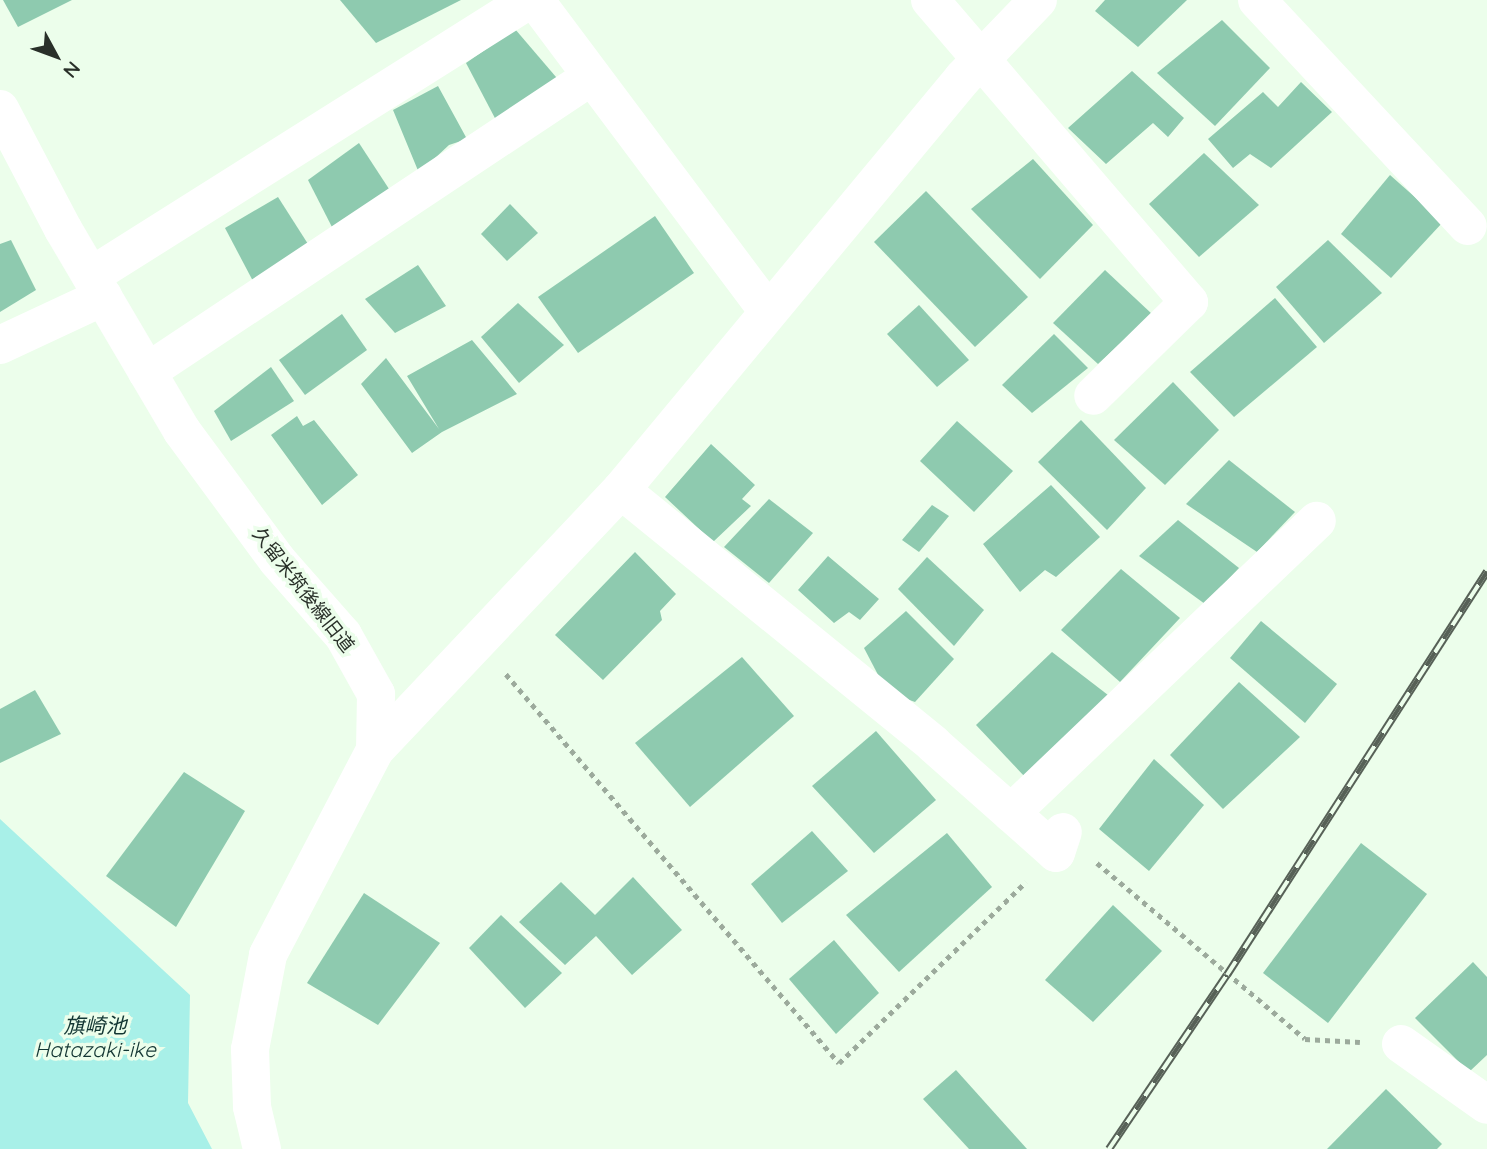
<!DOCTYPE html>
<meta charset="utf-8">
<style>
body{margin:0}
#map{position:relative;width:1487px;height:1149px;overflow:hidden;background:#ecfeeb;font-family:Quicksand,"Noto Sans JP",sans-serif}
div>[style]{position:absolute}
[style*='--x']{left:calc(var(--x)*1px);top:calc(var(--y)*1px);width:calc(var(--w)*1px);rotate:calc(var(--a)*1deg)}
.water>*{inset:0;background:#a8f0e8}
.building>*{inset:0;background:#8ecaaf}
.path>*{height:4.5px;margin-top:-2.25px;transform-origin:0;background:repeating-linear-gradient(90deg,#9caa9c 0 5px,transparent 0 10px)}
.street>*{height:38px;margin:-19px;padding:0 19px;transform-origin:19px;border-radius:19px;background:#fff}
.rail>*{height:8px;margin-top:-4px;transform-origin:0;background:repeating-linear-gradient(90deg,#ecfeeb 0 16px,#576157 0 32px);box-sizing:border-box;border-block:2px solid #576157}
span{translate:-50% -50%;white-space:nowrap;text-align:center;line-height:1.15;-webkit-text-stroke:7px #ecfeeb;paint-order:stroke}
.street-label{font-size:19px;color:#293029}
.water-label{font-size:21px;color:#133633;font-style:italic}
.north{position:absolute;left:21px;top:21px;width:70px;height:70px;-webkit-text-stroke:5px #ecfeeb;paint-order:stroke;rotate:131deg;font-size:19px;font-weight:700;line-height:28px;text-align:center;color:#293029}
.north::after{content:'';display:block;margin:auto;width:24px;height:32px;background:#293029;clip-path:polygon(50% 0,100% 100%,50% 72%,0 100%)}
</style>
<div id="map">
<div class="water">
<i style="clip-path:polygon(0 819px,190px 995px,188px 1103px,212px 1149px,0 1149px)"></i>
</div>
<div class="building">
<i style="clip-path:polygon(3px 0,72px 0,18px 27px)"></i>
<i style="clip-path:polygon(340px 0,461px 0,376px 43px)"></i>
<i style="clip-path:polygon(1105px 0,1187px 0,1138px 47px,1095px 11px)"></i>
<i style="clip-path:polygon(1222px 20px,1270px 68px,1215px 126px,1157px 73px)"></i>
<i style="clip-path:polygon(515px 29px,562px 84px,497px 122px,466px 63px)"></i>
<i style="clip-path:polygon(1132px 71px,1184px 118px,1168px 137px,1153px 123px,1106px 164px,1068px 128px)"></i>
<i style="clip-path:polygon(1301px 82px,1332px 112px,1271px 168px,1250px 154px,1233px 168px,1208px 139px,1263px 92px,1278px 107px)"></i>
<i style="clip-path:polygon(438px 86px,467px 139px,449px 145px,419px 173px,393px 110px)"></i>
<i style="clip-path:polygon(359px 143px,391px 192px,334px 231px,308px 180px)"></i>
<i style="clip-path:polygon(1204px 153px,1259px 205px,1199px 257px,1149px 204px)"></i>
<i style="clip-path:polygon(1033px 159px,1093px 225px,1040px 279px,971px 209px)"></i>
<i style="clip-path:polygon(1390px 175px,1443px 222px,1391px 278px,1341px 234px)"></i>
<i style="clip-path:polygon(926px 191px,1028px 297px,975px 347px,874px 242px)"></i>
<i style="clip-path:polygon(278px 197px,308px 244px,254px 283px,225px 228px)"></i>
<i style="clip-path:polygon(510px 204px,538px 233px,507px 261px,481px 234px)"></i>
<i style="clip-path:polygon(655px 216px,694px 273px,578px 353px,538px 297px)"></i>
<i style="clip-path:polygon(11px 240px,36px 290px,0 312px,0 244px)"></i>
<i style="clip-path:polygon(1328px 240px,1382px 293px,1324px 343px,1276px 287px)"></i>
<i style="clip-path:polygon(418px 265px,446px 306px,395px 333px,365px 299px)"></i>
<i style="clip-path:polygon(1105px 270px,1152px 314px,1098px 364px,1053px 323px)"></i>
<i style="clip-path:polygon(1275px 298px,1317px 347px,1234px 417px,1190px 372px)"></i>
<i style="clip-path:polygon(518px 303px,564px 345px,519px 383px,481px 337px)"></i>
<i style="clip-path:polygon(919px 305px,969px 360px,937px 387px,887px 334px)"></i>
<i style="clip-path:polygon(342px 314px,367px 350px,305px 395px,279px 360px)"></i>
<i style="clip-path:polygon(1054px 334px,1088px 368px,1032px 413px,1002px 385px)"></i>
<i style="clip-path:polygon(472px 340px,517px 394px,442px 432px,412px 453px,361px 384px,386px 358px,439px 429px,407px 376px)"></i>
<i style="clip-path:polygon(271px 367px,294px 401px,231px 441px,214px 411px)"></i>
<i style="clip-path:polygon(1173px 382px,1219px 430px,1165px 485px,1114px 440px)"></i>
<i style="clip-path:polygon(297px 416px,303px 426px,314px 420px,358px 475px,322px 505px,271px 435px)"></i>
<i style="clip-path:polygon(1081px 420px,1146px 488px,1107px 530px,1038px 462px)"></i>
<i style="clip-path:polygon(957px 421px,1013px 471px,974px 512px,920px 461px)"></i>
<i style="clip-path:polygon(711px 444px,755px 485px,742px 499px,751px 506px,713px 542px,665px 497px)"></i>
<i style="clip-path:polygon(1229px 460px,1295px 512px,1257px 552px,1186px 504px)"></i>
<i style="clip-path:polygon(1051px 485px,1100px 537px,1056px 577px,1045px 570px,1020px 592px,983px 544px)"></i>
<i style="clip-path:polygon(769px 499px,813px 533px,769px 583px,724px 547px)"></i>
<i style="clip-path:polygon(932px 505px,949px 516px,919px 552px,902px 540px)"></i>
<i style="clip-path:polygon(1178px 520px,1239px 568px,1205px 604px,1139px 556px)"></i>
<i style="clip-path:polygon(635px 552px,676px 594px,660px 611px,662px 620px,603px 680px,555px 635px)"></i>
<i style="clip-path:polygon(828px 556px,879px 599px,860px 620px,849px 612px,834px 623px,798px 590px)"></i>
<i style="clip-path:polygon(927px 557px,984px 610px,954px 646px,898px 589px)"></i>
<i style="clip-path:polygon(1121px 569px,1180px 618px,1120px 682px,1061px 630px)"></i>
<i style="clip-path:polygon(906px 611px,954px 659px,915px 702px,887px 692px,864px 648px)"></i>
<i style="clip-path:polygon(1261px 621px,1337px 684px,1305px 723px,1230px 658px)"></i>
<i style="clip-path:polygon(1052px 652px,1108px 695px,1025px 777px,976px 725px)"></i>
<i style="clip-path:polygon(742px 657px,794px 716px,690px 807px,635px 743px)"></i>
<i style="clip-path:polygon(1239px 682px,1300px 737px,1223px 809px,1170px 755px)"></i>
<i style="clip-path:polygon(35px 690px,61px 734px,0 763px,0 709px)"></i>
<i style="clip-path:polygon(876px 731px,936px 800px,874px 853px,812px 786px)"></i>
<i style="clip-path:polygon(1154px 759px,1204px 805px,1149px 871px,1099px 829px)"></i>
<i style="clip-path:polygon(184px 772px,245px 811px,176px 927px,106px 876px)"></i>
<i style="clip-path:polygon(812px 831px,848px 871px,782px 923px,751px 884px)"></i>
<i style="clip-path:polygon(947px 833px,992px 887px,899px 972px,846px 915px)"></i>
<i style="clip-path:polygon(1361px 843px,1427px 894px,1328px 1023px,1263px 973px)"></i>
<i style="clip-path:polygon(633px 877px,682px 930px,632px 975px,596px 936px,565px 965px,519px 922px,561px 882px,595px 915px)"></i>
<i style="clip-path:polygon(364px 893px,440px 943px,378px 1025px,307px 983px)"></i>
<i style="clip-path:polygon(1113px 905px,1162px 951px,1093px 1022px,1045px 980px)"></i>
<i style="clip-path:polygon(501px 915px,562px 973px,525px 1008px,469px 948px)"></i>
<i style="clip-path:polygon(834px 940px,879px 993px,836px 1034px,789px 979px)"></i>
<i style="clip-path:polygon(1473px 962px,1487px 977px,1487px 1055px,1469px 1072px,1415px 1018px)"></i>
<i style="clip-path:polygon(956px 1070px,1027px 1149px,969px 1149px,923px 1099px)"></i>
<i style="clip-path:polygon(1386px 1089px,1442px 1144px,1437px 1149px,1327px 1149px)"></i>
</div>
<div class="path">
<i style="--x:506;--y:674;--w:512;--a:49.44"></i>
<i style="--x:839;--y:1063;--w:260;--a:-44.1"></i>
<i style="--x:1097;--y:863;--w:272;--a:40.2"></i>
<i style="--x:1305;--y:1039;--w:55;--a:3.1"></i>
</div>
<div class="street">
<i style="--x:535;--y:0;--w:389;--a:53.2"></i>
<i style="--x:930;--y:0;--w:398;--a:49.4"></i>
<i style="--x:1189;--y:302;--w:134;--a:135.6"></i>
<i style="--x:1257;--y:0;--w:309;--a:47"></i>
<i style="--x:0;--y:109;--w:136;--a:62.3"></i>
<i style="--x:63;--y:229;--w:234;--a:59.5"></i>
<i style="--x:182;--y:431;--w:160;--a:53.6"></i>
<i style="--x:277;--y:560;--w:100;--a:48.7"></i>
<i style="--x:343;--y:635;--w:68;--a:60.8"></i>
<i style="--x:376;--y:694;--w:56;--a:91"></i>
<i style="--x:375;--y:750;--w:231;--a:117.6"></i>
<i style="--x:268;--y:955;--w:96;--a:100.8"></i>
<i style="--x:250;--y:1049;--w:58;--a:88"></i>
<i style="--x:252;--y:1107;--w:43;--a:76.6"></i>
<i style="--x:91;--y:276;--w:518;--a:-32.22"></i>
<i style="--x:0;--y:345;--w:114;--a:-25"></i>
<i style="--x:147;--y:372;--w:534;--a:-33.63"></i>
<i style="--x:621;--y:490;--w:402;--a:39.1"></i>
<i style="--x:933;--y:744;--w:164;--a:41.5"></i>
<i style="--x:1056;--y:853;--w:22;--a:-72"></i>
<i style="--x:375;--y:750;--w:358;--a:-46.6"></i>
<i style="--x:621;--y:490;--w:535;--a:-50.3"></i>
<i style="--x:963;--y:78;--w:108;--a:-46.1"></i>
<i style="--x:1011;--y:813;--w:423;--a:-43.7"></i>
<i style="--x:1401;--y:1044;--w:105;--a:35.3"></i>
</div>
<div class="rail">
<i style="--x:1109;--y:1149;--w:210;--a:-55.9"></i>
<i style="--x:1227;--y:975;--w:480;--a:-57.2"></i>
</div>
<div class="street-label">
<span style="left:303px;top:590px;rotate:52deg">久留米筑後線旧道</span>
</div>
<div class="water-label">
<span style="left:95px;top:1037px">旗崎池<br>Hatazaki-ike</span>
</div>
<div class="north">N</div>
</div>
